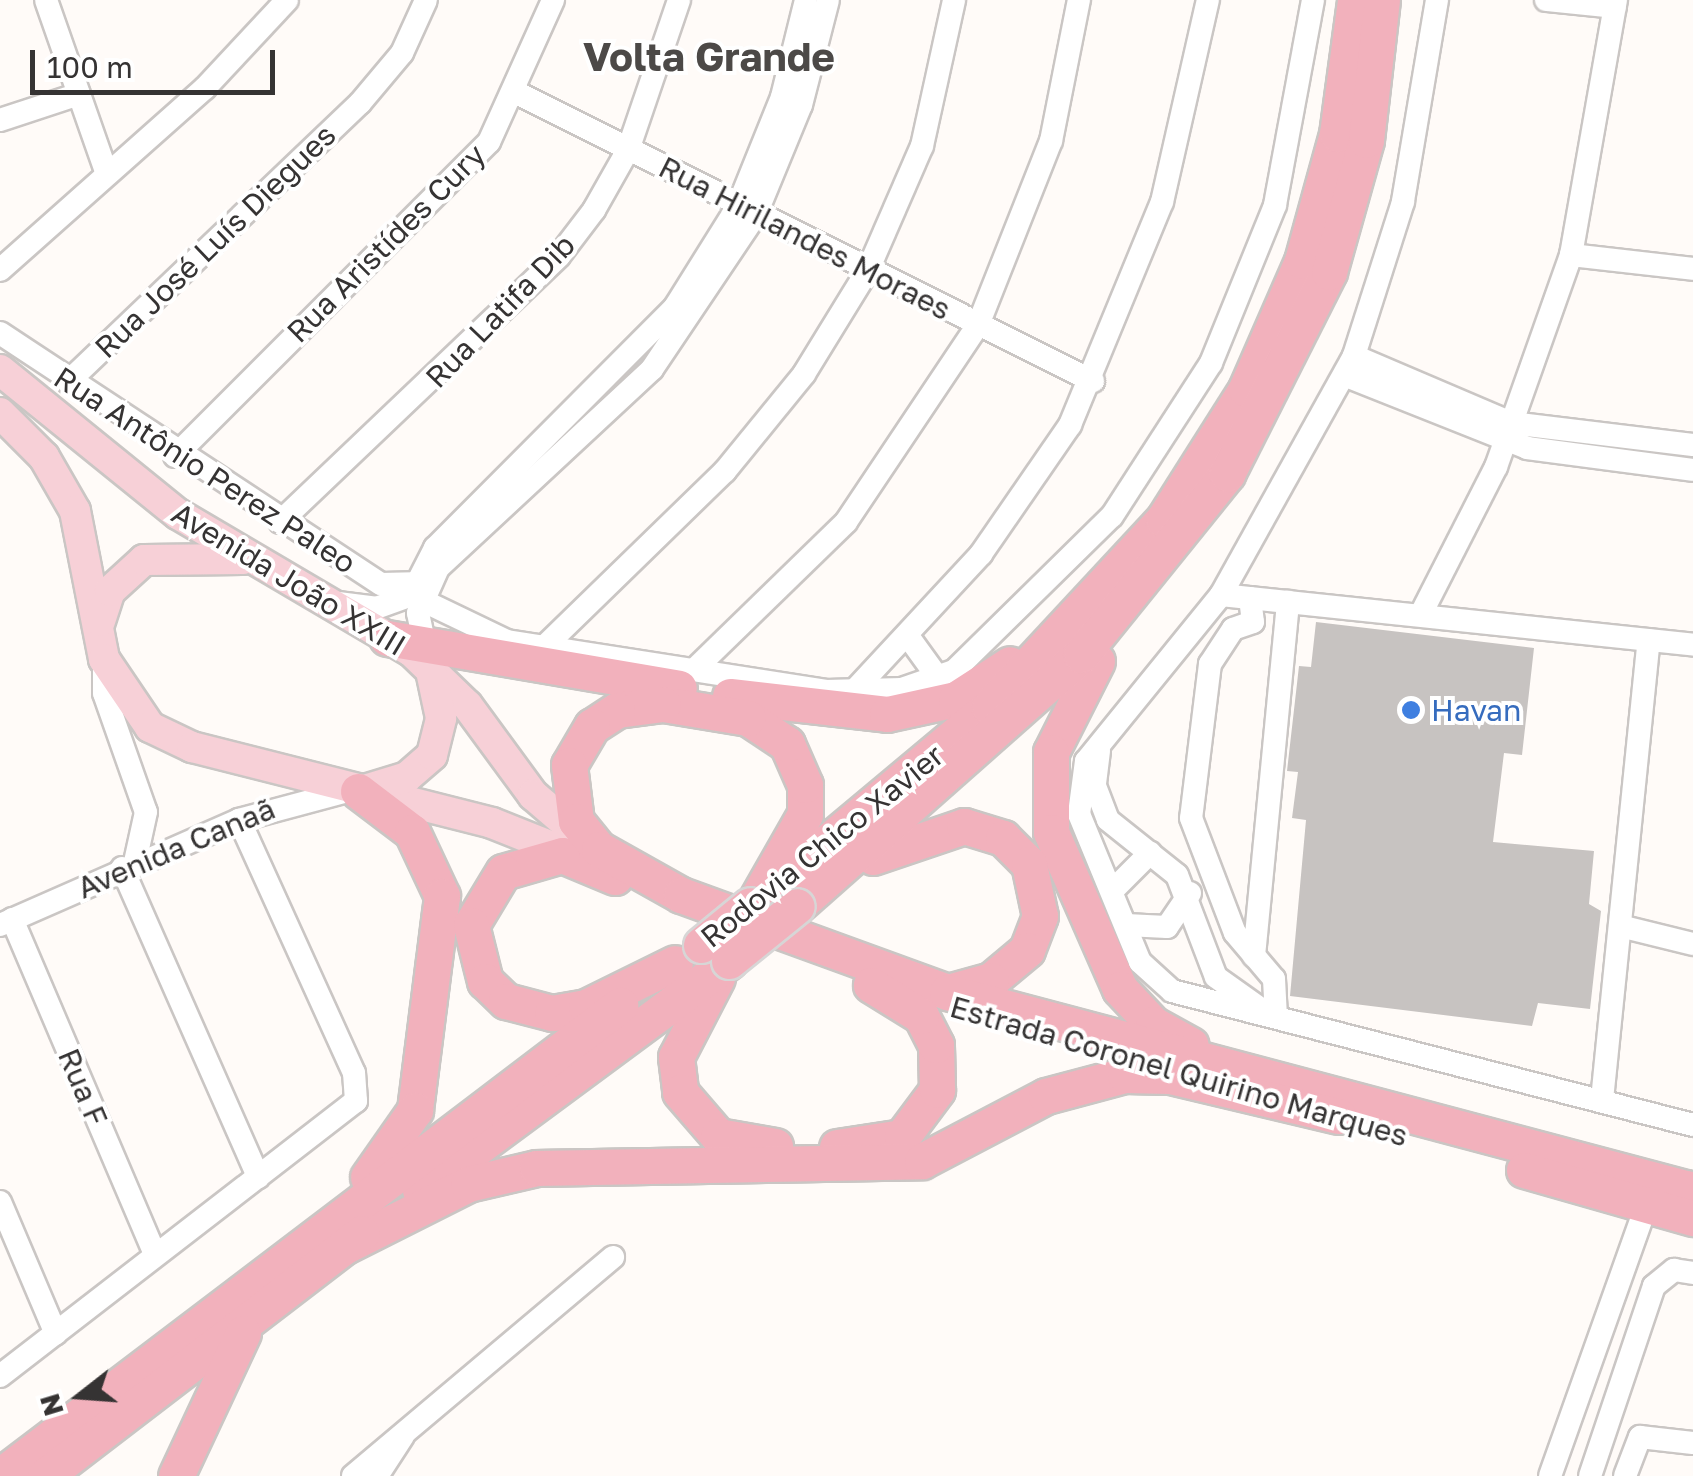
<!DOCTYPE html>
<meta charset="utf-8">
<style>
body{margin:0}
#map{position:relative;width:1693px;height:1476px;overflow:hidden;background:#fffbf8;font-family:"Golos Text",sans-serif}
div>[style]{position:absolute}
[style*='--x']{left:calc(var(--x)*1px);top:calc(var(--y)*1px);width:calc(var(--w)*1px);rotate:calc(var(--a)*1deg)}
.building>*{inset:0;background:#c7c3c1}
.roads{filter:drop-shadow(2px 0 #cac6c4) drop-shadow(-2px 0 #cac6c4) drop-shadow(0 2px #cac6c4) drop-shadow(0 -2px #cac6c4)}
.minor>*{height:22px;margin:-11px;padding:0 11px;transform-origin:11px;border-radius:11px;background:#fff}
.major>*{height:30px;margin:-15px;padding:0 15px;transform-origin:15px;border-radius:15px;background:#f7d0d7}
.highway>*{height:35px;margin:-17.5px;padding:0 17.5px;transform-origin:17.5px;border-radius:17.5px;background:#f2b1bc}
.bridges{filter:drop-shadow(2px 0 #d7d6d6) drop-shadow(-2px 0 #d7d6d6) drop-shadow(0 2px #d7d6d6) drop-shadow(0 -2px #d7d6d6)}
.highway-bridge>*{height:35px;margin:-17.5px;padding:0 17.5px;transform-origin:17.5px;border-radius:17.5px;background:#f2b1bc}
.dots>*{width:28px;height:28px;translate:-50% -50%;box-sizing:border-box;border:5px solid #fff;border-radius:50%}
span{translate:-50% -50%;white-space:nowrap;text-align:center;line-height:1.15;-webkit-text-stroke:8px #fff;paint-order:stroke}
.street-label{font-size:30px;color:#353333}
.shop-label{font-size:30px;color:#366cbe}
.left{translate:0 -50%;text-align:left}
.district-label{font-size:40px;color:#4c4947;font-weight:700}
.north{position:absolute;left:30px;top:1346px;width:100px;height:100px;-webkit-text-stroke:8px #fff;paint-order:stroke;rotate:253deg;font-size:28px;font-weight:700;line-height:40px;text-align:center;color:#353333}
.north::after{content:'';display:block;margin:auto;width:35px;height:45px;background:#353333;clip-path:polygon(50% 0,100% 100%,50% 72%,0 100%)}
.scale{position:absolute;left:30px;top:50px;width:245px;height:45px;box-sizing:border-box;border:5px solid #353333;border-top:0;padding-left:12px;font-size:30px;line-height:35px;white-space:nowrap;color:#353333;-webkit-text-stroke:8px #fff;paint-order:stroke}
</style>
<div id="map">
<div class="building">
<i style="clip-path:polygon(1316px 622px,1534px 648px,1522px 755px,1504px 753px,1493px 842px,1594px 851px,1589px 904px,1601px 911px,1590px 1009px,1538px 1003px,1532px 1026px,1290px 996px,1306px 820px,1292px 818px,1298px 772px,1287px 771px,1299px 666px,1311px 667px)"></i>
</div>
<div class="roads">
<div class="minor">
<i style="--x:46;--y:0;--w:184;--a:70.7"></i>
<i style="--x:1437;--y:0;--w:205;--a:99.6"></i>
<i style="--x:1403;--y:202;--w:162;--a:107.7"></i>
<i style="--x:1354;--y:356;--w:274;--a:119.1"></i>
<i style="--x:1221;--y:595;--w:214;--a:129.1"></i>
<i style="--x:1086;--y:761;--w:53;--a:97.5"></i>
<i style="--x:1079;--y:814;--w:160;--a:67.6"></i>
<i style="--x:1140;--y:962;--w:43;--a:42.2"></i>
<i style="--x:1172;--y:991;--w:538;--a:14.42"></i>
<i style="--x:1546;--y:0;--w:69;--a:5.8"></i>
<i style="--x:517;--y:93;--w:644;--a:26.57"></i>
<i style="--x:0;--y:120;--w:83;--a:-18.2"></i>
<i style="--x:1571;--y:255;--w:123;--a:6.5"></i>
<i style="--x:0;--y:270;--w:274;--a:-41.6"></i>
<i style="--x:205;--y:88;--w:120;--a:-47"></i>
<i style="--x:0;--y:333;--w:456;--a:33.4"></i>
<i style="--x:381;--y:584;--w:43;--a:-1.3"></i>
<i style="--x:1354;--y:356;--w:171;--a:23.1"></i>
<i style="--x:1511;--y:423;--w:183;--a:6.9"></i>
<i style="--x:1344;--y:375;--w:197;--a:21.7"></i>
<i style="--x:1527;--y:448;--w:167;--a:7.5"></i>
<i style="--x:68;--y:382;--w:404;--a:-43.7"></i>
<i style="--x:360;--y:103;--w:65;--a:-50"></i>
<i style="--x:402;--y:53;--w:58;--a:-65.6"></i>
<i style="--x:175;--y:456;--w:444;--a:-45"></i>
<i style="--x:489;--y:142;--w:156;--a:-65.7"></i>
<i style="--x:280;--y:522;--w:385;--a:-43.6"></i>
<i style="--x:559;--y:256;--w:58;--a:-52.7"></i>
<i style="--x:594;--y:210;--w:69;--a:-60.5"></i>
<i style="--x:628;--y:150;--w:158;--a:-71.2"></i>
<i style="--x:411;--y:595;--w:106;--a:25.6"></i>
<i style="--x:507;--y:641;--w:323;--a:8.9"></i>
<i style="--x:826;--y:691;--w:76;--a:-1.5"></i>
<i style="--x:902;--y:689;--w:55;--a:-19.1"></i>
<i style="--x:954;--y:671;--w:221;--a:-44.5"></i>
<i style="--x:1112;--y:516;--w:182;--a:-57.1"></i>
<i style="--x:1211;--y:363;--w:170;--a:-67.9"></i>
<i style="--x:1275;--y:205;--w:208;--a:-79.5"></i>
<i style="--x:1221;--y:595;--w:475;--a:6"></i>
<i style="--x:1250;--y:598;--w:24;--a:83"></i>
<i style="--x:1253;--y:622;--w:21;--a:161"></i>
<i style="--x:1233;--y:629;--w:42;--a:123.3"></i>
<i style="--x:1210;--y:664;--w:155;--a:97"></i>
<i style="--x:1191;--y:818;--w:123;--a:69.1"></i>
<i style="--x:1235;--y:933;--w:60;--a:49.7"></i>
<i style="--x:1274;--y:979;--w:37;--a:87"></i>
<i style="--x:338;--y:603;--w:38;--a:7"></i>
<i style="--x:376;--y:608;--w:37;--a:-20"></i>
<i style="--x:411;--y:595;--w:53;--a:-62.9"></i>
<i style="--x:435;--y:548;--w:340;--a:-45.1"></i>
<i style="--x:675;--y:307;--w:119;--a:-58"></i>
<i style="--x:738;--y:206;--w:118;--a:-68"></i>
<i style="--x:782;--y:97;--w:100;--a:-76.1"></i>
<i style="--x:1421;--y:614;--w:165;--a:-63"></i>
<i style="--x:1496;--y:467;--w:225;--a:-70.5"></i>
<i style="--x:1571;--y:255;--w:259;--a:-80"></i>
<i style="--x:910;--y:639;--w:49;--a:54.1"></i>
<i style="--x:542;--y:649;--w:255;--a:-44.2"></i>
<i style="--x:725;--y:471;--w:125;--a:-50.8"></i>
<i style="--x:804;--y:374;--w:122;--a:-58.4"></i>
<i style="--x:868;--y:270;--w:135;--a:-66.5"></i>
<i style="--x:922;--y:146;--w:149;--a:-77.6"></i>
<i style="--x:427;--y:656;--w:44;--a:-101.8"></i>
<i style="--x:418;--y:613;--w:49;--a:-66"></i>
<i style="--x:438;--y:568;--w:292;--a:-42.9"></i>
<i style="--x:652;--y:369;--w:187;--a:-56.1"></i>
<i style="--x:756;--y:214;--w:118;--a:-67.6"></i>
<i style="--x:801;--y:105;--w:108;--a:-75.6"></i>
<i style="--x:104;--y:659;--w:34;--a:90"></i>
<i style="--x:104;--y:693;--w:126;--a:70.6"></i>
<i style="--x:146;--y:812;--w:51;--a:102.4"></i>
<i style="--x:696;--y:668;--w:209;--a:-44.2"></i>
<i style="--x:846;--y:522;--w:237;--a:-56.2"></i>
<i style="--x:978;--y:325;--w:198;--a:-68.4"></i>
<i style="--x:1051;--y:141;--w:144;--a:-78.8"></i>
<i style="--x:852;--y:693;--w:190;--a:-47.1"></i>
<i style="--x:981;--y:554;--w:157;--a:-55.4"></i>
<i style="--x:1070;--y:425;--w:241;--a:-67.6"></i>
<i style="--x:1162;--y:202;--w:207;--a:-77.2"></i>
<i style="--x:1099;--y:751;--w:35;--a:97"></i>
<i style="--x:1095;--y:786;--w:36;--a:69"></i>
<i style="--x:1108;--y:820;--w:88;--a:38.6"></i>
<i style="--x:1177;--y:875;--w:109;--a:69.1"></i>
<i style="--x:1216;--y:977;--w:60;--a:35.5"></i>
<i style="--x:122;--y:868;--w:338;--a:66.2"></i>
<i style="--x:1112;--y:891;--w:54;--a:-45"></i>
<i style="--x:12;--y:919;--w:365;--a:66.9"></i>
<i style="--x:0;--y:925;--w:261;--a:-23.7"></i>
<i style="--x:239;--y:820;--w:109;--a:-14.9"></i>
<i style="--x:1126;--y:925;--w:41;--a:2.8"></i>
<i style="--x:1167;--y:927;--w:41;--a:-55.9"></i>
<i style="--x:1624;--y:927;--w:71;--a:13.8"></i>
<i style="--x:1254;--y:956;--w:356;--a:-84.5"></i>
<i style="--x:1602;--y:1100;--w:462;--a:-84.2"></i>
<i style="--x:0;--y:1202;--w:143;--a:67"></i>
<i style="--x:0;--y:1376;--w:450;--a:-37.7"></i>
<i style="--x:356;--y:1101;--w:28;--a:-94"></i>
<i style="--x:354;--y:1073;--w:278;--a:-114.4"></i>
<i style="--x:353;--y:1476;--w:340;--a:-40.1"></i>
<i style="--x:377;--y:1476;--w:48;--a:-57"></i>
<i style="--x:1550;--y:1476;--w:287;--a:-70.4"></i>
<i style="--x:1590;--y:1476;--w:200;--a:-71.4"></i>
<i style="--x:1654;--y:1286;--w:26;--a:-39"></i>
<i style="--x:1674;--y:1270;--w:19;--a:9"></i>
<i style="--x:1625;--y:1476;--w:42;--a:-69"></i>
<i style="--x:1640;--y:1437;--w:53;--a:6.5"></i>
</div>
<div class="major">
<i style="--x:0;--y:370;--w:229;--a:39"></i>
<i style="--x:178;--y:514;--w:270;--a:30.5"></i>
<i style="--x:411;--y:651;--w:78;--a:44"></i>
<i style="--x:467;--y:705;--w:112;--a:53.7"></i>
<i style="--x:533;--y:795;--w:72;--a:40.5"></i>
<i style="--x:0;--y:413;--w:62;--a:45"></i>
<i style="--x:44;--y:457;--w:62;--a:60.1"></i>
<i style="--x:75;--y:511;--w:151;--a:78.9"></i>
<i style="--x:104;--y:659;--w:82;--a:55.9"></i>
<i style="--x:150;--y:727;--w:47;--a:25.5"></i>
<i style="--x:192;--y:747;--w:309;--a:14.2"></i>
<i style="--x:492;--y:823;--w:95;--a:21.7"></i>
<i style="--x:100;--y:621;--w:32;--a:-72"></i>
<i style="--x:110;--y:591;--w:46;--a:-42.4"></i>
<i style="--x:144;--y:560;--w:99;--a:-0.6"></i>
<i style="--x:361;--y:791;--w:48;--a:-16.9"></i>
<i style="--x:407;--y:777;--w:33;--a:-41"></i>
<i style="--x:432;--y:755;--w:38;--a:-76"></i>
<i style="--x:441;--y:718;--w:48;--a:-102"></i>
</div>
<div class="highway">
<i style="--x:387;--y:638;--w:296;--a:9.7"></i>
<i style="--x:1097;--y:661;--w:102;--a:116.8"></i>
<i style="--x:1051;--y:752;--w:80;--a:90"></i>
<i style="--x:1051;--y:832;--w:171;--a:66.3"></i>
<i style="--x:1120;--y:989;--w:48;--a:46.7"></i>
<i style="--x:1153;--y:1024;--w:43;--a:28.9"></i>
<i style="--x:730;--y:696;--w:158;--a:6.5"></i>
<i style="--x:887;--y:714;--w:71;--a:-12.3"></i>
<i style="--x:956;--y:699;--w:64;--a:-32.9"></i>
<i style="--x:358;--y:791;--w:68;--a:37.2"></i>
<i style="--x:412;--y:832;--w:71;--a:64.9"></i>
<i style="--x:442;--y:896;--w:216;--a:97.2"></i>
<i style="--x:415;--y:1110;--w:82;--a:125"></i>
<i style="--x:873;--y:857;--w:96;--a:-18.8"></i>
<i style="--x:964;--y:826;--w:41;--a:17.1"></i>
<i style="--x:1003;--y:838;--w:37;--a:45"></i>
<i style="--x:1029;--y:864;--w:53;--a:78.1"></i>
<i style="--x:1040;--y:916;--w:36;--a:111"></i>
<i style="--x:1027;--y:950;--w:47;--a:140.2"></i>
<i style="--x:991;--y:980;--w:45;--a:164.4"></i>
<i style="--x:615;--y:877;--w:57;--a:-157.5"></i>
<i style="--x:562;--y:855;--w:61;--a:163.9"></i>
<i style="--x:503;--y:872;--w:62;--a:121.1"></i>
<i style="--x:471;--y:925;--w:58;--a:76"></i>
<i style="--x:485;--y:981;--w:29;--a:44"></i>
<i style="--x:506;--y:1001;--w:48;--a:14.6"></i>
<i style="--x:552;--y:1013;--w:35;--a:-10"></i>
<i style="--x:586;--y:1007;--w:99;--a:-26.3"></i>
<i style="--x:777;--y:884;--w:276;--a:-39.9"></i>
<i style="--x:989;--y:707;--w:255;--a:-47.1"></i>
<i style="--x:1163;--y:520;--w:155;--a:-57.6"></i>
<i style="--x:1246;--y:389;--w:140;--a:-66.4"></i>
<i style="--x:1302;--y:261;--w:132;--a:-74.6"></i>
<i style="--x:1337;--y:134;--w:135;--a:-82.3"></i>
<i style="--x:756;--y:900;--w:99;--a:-60.3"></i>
<i style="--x:805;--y:814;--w:29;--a:-90"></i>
<i style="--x:805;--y:785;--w:45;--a:-113.7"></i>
<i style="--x:787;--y:744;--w:47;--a:-146.3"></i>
<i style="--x:748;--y:718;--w:86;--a:-170.6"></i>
<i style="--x:663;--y:704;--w:46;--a:172.6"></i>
<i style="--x:617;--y:710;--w:30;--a:147"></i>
<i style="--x:592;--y:726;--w:45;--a:120.5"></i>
<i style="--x:569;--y:765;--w:56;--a:82.9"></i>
<i style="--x:576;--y:821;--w:36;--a:51"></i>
<i style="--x:599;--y:849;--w:94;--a:29.3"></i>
<i style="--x:681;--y:895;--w:283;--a:20"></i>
<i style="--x:947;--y:992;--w:772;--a:14.86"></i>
<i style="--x:797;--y:906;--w:379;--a:-41.5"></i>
<i style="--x:1081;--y:655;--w:233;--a:-51.1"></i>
<i style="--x:1227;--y:474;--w:226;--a:-63.2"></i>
<i style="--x:1329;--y:272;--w:137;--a:-74.3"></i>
<i style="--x:1366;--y:140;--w:141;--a:-83.5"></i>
<i style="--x:717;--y:978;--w:89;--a:117.4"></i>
<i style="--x:676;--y:1057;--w:35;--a:83"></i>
<i style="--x:680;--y:1092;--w:58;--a:49.2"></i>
<i style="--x:718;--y:1136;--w:58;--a:10"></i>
<i style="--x:837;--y:1147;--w:66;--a:-8.7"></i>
<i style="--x:902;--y:1137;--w:59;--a:-53.3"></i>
<i style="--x:937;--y:1090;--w:45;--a:-91.3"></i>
<i style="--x:936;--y:1045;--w:33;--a:-117"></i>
<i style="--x:921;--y:1016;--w:59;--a:-148.2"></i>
<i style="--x:1524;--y:1170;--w:176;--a:15.9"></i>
<i style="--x:420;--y:1190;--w:385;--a:-36.5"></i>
<i style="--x:343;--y:1247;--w:140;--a:-26.7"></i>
<i style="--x:468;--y:1184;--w:71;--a:-13.1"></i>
<i style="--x:537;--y:1168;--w:385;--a:-1"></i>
<i style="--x:922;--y:1161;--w:140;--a:-27.7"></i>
<i style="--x:1046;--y:1096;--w:82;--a:-14.9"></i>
<i style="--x:1125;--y:1075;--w:45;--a:1.3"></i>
<i style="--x:1170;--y:1076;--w:173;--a:13.4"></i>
<i style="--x:0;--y:1476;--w:779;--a:-37.22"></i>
<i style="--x:45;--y:1476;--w:399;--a:-37.5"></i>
<i style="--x:176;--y:1476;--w:158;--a:-64.9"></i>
</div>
</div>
<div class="bridges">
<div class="highway-bridge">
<i style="--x:701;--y:945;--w:63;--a:-39.2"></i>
<i style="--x:729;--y:961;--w:87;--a:-39"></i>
</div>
</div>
<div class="dots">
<i style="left:1411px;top:710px;background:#3f7fe0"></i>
</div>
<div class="street-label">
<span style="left:805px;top:238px;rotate:27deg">Rua Hirilandes Moraes</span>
<span style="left:215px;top:241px;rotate:-44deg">Rua José Luís Diegues</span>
<span style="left:386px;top:243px;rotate:-45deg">Rua Aristídes Cury</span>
<span style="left:500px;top:311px;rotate:-46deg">Rua Latifa Dib</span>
<span style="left:205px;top:470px;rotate:33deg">Rua Antônio Perez Paleo</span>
<span style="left:289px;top:579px;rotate:31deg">Avenida João XXIII</span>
<span style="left:822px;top:846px;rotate:-39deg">Rodovia Chico Xavier</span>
<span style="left:176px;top:848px;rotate:-23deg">Avenida Canaã</span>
<span style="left:1179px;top:1071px;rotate:16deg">Estrada Coronel Quirino Marques</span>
<span style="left:83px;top:1087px;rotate:67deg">Rua F</span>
</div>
<div class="shop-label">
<span class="left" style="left:1431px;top:710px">Havan</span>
</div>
<div class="district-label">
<span style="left:709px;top:56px">Volta Grande</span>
</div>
<div class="north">N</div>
<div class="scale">100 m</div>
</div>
